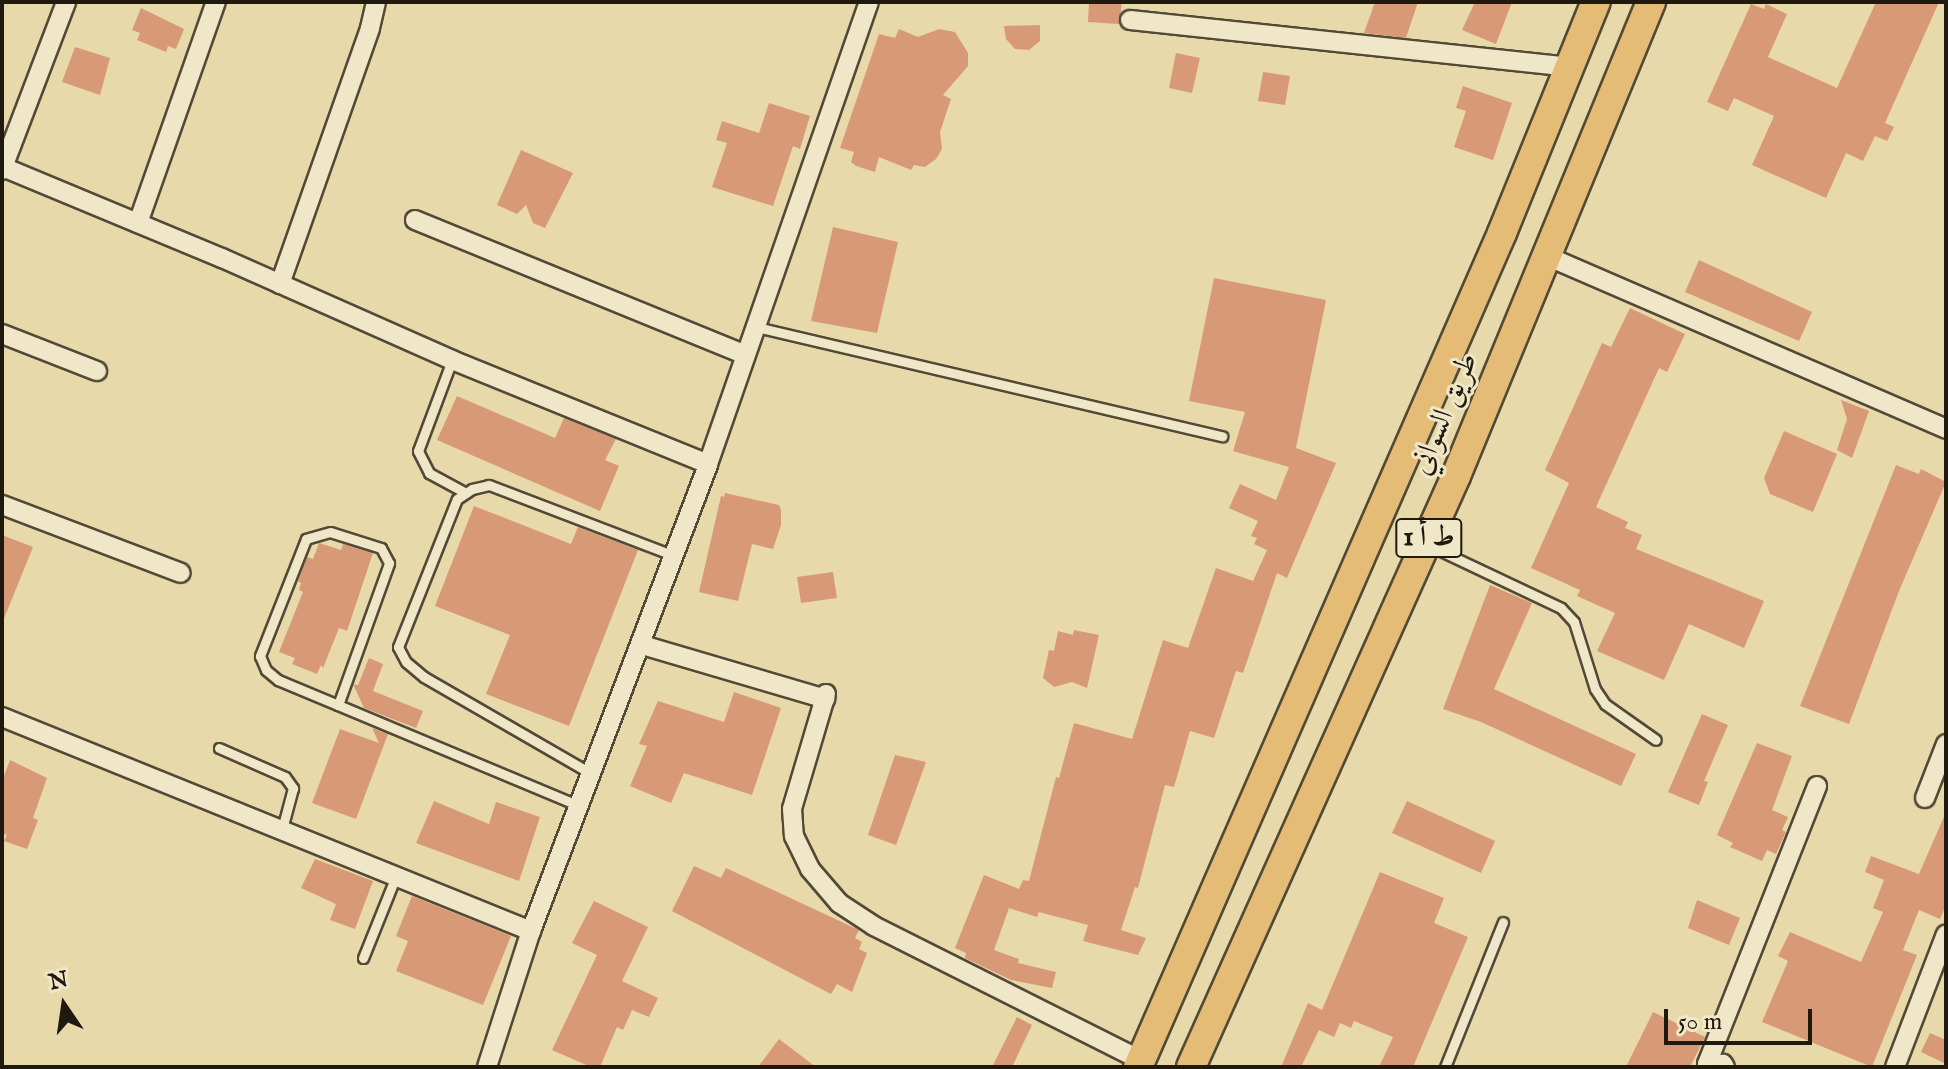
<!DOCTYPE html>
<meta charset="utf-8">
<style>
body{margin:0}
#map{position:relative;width:1948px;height:1069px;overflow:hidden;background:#e8d9ab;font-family:"IM FELL English",Amiri,serif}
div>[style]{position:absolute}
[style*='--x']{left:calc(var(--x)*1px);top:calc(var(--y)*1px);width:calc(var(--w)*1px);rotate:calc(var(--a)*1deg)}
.building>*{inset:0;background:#d89977}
.roads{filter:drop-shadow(2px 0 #524936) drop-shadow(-2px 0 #524936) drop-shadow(0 2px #524936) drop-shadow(0 -2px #524936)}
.service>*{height:9px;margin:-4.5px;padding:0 4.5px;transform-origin:4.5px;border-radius:4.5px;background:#f0e6c8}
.minor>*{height:18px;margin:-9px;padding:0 9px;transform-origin:9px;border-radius:9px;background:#f0e6c8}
.trunk>*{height:28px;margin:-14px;padding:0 14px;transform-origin:14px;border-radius:14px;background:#e4bc76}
span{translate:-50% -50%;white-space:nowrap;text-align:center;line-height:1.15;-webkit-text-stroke:6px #f0e6c8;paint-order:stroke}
.shield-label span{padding:2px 6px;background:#f0e6c8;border:2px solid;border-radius:6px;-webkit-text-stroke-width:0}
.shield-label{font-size:28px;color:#20190f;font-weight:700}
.street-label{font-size:30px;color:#20190f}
.frame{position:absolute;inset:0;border:4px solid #20190f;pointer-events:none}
.north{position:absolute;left:24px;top:965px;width:80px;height:80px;-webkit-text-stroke:6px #f0e6c8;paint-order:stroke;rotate:347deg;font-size:22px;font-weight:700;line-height:32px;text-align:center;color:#20190f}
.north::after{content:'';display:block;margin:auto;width:28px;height:36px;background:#20190f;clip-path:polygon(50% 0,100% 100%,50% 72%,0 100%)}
.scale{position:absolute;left:1664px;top:1009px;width:148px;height:36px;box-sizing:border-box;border:4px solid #20190f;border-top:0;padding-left:10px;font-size:24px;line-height:28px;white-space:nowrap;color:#20190f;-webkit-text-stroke:6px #f0e6c8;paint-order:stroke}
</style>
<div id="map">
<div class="building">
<i style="clip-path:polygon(1089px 2px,1122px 2px,1119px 24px,1088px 22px)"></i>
<i style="clip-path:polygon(1375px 2px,1418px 2px,1406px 38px,1364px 33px)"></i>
<i style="clip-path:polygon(1475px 2px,1512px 2px,1496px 44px,1462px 30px)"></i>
<i style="clip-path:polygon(1876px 2px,1939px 2px,1885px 123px,1894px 127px,1887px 141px,1875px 136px,1863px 161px,1846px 153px,1826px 198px,1752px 165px,1774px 116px,1734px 98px,1728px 111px,1707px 102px,1751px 4px,1764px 9px,1766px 4px,1787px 14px,1768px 57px,1837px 88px)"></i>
<i style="clip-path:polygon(141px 8px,184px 29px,176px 49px,168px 46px,166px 52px,137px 40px,140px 33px,132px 30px)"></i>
<i style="clip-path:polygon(1040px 25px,1040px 41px,1029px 50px,1015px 49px,1006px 39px,1004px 26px)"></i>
<i style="clip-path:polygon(899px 29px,918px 37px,939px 29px,955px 32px,968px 53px,968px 66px,943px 95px,951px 99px,940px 132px,942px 149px,936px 159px,925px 167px,914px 165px,911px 170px,879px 157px,875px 172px,856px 166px,851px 162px,854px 152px,840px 148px,879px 34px,895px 38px)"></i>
<i style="clip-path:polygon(75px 47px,110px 58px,100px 95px,62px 82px)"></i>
<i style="clip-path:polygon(1176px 53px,1200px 58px,1192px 93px,1169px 88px)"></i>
<i style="clip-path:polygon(1263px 72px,1290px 76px,1285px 105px,1258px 101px)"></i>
<i style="clip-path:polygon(1463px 86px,1512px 103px,1493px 160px,1454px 147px,1466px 111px,1456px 108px)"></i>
<i style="clip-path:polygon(769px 103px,810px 116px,800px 149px,793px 146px,773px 206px,712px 187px,727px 143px,716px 140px,722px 121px,759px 133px)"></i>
<i style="clip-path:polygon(521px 150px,573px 173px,545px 228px,533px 223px,526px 205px,517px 214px,497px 205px)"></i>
<i style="clip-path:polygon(833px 227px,898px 242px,877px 333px,811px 321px)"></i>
<i style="clip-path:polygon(1699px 260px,1812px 312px,1799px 341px,1685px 292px)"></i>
<i style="clip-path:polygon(1214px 278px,1326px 300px,1296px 448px,1336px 463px,1287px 578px,1277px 573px,1243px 673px,1236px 671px,1214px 738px,1190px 731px,1174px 787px,1165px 785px,1138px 888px,1135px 887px,1121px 930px,1146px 938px,1138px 955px,1083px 941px,1088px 925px,1039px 912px,1037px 917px,1009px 908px,994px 950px,1019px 959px,1018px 963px,1056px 972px,1052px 988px,1011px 980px,965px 958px,966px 953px,955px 948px,984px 875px,1019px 889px,1023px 880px,1029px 881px,1056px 777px,1059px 778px,1074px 723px,1132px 739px,1163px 640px,1188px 648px,1216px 568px,1253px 581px,1267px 550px,1254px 544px,1257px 538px,1251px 536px,1258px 521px,1229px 508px,1240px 484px,1276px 500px,1289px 467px,1233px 451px,1245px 412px,1189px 401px)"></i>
<i style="clip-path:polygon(1630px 308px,1685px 334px,1667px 372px,1659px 368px,1596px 507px,1628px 522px,1625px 528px,1642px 535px,1636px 549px,1764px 601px,1744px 648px,1689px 624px,1664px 680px,1597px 651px,1615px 613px,1577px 596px,1580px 590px,1531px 568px,1569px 483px,1545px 470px,1602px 343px,1611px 347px)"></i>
<i style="clip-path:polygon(457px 396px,555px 438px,564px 418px,616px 439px,605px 460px,619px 466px,600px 511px,437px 440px)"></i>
<i style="clip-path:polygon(1841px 400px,1869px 411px,1852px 458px,1837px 450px,1847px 419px)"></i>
<i style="clip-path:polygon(1784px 431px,1837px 454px,1813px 512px,1770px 494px,1764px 478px)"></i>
<i style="clip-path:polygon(1896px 465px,1919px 474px,1921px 469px,1946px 482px,1899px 591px,1849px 724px,1800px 706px)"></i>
<i style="clip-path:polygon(725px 493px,779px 505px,781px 510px,781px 525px,773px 549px,752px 544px,738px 601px,699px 592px,721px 496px,724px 497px)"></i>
<i style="clip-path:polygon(474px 506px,571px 544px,578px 527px,638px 550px,569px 726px,486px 694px,510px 635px,435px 606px)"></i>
<i style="clip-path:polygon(2px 535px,33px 547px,3px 621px,2px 621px)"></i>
<i style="clip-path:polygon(319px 543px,341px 550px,343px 544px,373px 553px,347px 631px,339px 628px,323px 668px,321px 665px,317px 674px,292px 664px,295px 658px,279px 652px,303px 592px,299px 590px,301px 583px,298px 581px,307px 557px,313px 559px)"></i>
<i style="clip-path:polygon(833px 572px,837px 598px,801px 603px,797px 577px)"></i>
<i style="clip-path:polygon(1490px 585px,1532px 603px,1494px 689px,1636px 754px,1621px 786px,1481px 722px,1443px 709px)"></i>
<i style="clip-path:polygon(1074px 630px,1099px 635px,1087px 688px,1072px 682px,1054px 687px,1043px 678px,1049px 650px,1054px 651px,1058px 631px,1073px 635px)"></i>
<i style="clip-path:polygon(369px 658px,383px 664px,373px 691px,423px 711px,416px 728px,364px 708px,353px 684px,358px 685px)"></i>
<i style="clip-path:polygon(734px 692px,781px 708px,752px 795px,684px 773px,671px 803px,630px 786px,647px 746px,639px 744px,658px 701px,724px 722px)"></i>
<i style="clip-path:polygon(1702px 714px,1728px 725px,1704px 781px,1708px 782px,1699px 805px,1668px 792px)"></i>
<i style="clip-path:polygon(372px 728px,388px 734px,356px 819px,312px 803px,340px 729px,379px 743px)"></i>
<i style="clip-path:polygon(1757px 743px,1792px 756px,1772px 810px,1788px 817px,1782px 830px,1786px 832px,1776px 854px,1767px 850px,1762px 861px,1730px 847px,1733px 843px,1717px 835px)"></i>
<i style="clip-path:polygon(895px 755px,926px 762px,896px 845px,868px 835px)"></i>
<i style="clip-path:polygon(10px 760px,47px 778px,33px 818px,38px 820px,27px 849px,4px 841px,7px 835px,2px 833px,2px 781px)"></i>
<i style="clip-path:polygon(434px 801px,489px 824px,496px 802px,540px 817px,519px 881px,416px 843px)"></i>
<i style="clip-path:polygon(1407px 801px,1495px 841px,1481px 873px,1392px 833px)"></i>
<i style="clip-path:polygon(1946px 812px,1946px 905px,1940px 919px,1919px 910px,1903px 950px,1917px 955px,1872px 1067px,1762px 1022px,1788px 961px,1778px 956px,1790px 932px,1861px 962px,1883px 912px,1873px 908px,1884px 880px,1865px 872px,1871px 856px,1919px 874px)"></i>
<i style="clip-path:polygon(315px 859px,373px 881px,355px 929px,330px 920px,336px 904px,301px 888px)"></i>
<i style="clip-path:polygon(694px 866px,721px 878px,726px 868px,859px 930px,855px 938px,862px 942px,859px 949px,867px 953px,852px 992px,837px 984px,831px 994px,672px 911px)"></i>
<i style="clip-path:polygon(1380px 872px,1444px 898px,1434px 923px,1468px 937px,1413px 1067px,1379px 1067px,1393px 1037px,1354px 1021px,1351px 1028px,1340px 1023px,1334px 1037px,1319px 1030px,1301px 1067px,1281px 1067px,1308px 1003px,1322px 1010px)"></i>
<i style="clip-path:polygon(412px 896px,511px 936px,483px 1005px,396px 971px,408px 941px,396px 936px)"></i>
<i style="clip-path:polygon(1697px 900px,1740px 918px,1729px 945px,1688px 928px)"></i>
<i style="clip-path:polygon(594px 901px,648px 927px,622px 981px,658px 998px,649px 1017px,632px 1010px,623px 1030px,617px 1027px,600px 1067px,591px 1067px,552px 1050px,597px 955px,572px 943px)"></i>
<i style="clip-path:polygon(1653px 1012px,1705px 1037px,1690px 1067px,1626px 1067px)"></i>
<i style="clip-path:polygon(1017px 1017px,1032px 1025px,1012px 1067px,992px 1067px)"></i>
<i style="clip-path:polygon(1930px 1033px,1946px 1040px,1946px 1064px,1921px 1052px)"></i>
<i style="clip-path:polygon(779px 1039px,816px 1067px,758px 1067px)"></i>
</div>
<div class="roads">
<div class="service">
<i style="--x:756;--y:327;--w:479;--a:13.2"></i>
<i style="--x:452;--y:360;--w:97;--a:110.5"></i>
<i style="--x:418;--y:451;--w:25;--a:63"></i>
<i style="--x:429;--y:473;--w:42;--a:28.4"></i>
<i style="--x:1428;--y:545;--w:147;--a:25.3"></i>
<i style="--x:1561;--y:608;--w:19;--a:47"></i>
<i style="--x:1574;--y:622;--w:70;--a:72.6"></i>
<i style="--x:1595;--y:689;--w:18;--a:56"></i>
<i style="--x:1605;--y:704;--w:62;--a:35.2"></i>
<i style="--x:338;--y:705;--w:151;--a:-70.2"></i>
<i style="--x:389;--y:563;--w:17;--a:-118"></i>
<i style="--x:381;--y:548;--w:53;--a:-162.6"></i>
<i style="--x:330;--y:532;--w:25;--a:164"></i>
<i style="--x:306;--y:539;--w:126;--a:111.5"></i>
<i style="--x:260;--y:656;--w:15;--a:67"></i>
<i style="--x:266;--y:670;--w:16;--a:40"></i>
<i style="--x:278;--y:680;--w:65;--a:22.6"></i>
<i style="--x:338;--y:705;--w:261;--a:22.7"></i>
<i style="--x:219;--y:748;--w:72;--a:23.7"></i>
<i style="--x:285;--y:777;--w:14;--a:54"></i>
<i style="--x:293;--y:788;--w:42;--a:105"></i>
<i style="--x:592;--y:774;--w:194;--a:-150"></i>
<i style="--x:424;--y:677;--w:23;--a:-140"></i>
<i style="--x:406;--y:662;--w:17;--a:-118"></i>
<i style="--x:398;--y:647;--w:159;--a:-68.3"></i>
<i style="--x:457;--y:499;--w:18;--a:-34"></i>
<i style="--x:472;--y:489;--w:17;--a:-13"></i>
<i style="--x:489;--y:485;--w:199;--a:20.9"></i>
<i style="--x:363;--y:958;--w:88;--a:-68.1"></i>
<i style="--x:1445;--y:1067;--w:156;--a:-68.2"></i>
</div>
<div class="minor">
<i style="--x:1130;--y:20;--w:441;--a:6.1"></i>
<i style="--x:3;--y:167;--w:237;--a:22.6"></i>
<i style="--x:222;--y:258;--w:252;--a:23.9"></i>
<i style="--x:452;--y:360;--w:276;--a:22.1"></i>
<i style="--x:2;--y:170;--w:180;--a:-69.1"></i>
<i style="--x:415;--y:220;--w:357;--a:22.2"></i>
<i style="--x:138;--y:223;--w:234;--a:-70.6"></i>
<i style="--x:1549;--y:257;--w:433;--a:23.4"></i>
<i style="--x:280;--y:284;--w:271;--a:-70.6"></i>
<i style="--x:370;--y:28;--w:27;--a:-77"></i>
<i style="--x:2;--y:334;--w:102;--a:21.3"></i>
<i style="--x:2;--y:505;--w:191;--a:20.8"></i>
<i style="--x:642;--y:645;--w:191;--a:16.4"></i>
<i style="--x:826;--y:694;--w:120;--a:106.5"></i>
<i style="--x:792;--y:809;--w:27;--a:86"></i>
<i style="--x:794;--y:836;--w:37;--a:64"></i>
<i style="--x:810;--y:869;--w:45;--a:49.5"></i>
<i style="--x:839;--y:903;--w:42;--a:33.3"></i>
<i style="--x:874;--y:926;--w:299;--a:26.7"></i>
<i style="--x:2;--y:717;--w:571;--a:22.03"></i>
<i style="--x:1925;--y:798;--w:58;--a:-68.7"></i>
<i style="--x:487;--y:1067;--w:143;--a:-72.1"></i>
<i style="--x:531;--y:931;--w:499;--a:-69.2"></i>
<i style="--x:708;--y:464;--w:489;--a:-70.8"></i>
<i style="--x:1725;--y:1067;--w:4;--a:-124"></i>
<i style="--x:1723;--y:1064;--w:16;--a:180"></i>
<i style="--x:1707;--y:1064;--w:299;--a:-68.4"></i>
<i style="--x:1895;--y:1067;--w:142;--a:-69"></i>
</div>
<div class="trunk">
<i style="--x:1138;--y:1067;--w:910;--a:-66.42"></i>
<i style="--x:1502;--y:233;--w:249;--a:-67.9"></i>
<i style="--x:1191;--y:1067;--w:648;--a:-65.85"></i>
<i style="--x:1456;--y:476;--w:513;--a:-67.64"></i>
</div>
</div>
<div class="shield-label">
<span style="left:1429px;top:538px">ط أ 1</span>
</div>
<div class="street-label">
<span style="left:1445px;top:414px;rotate:-67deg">طريق السواني</span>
</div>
<div class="frame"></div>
<div class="north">N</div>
<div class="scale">50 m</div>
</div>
